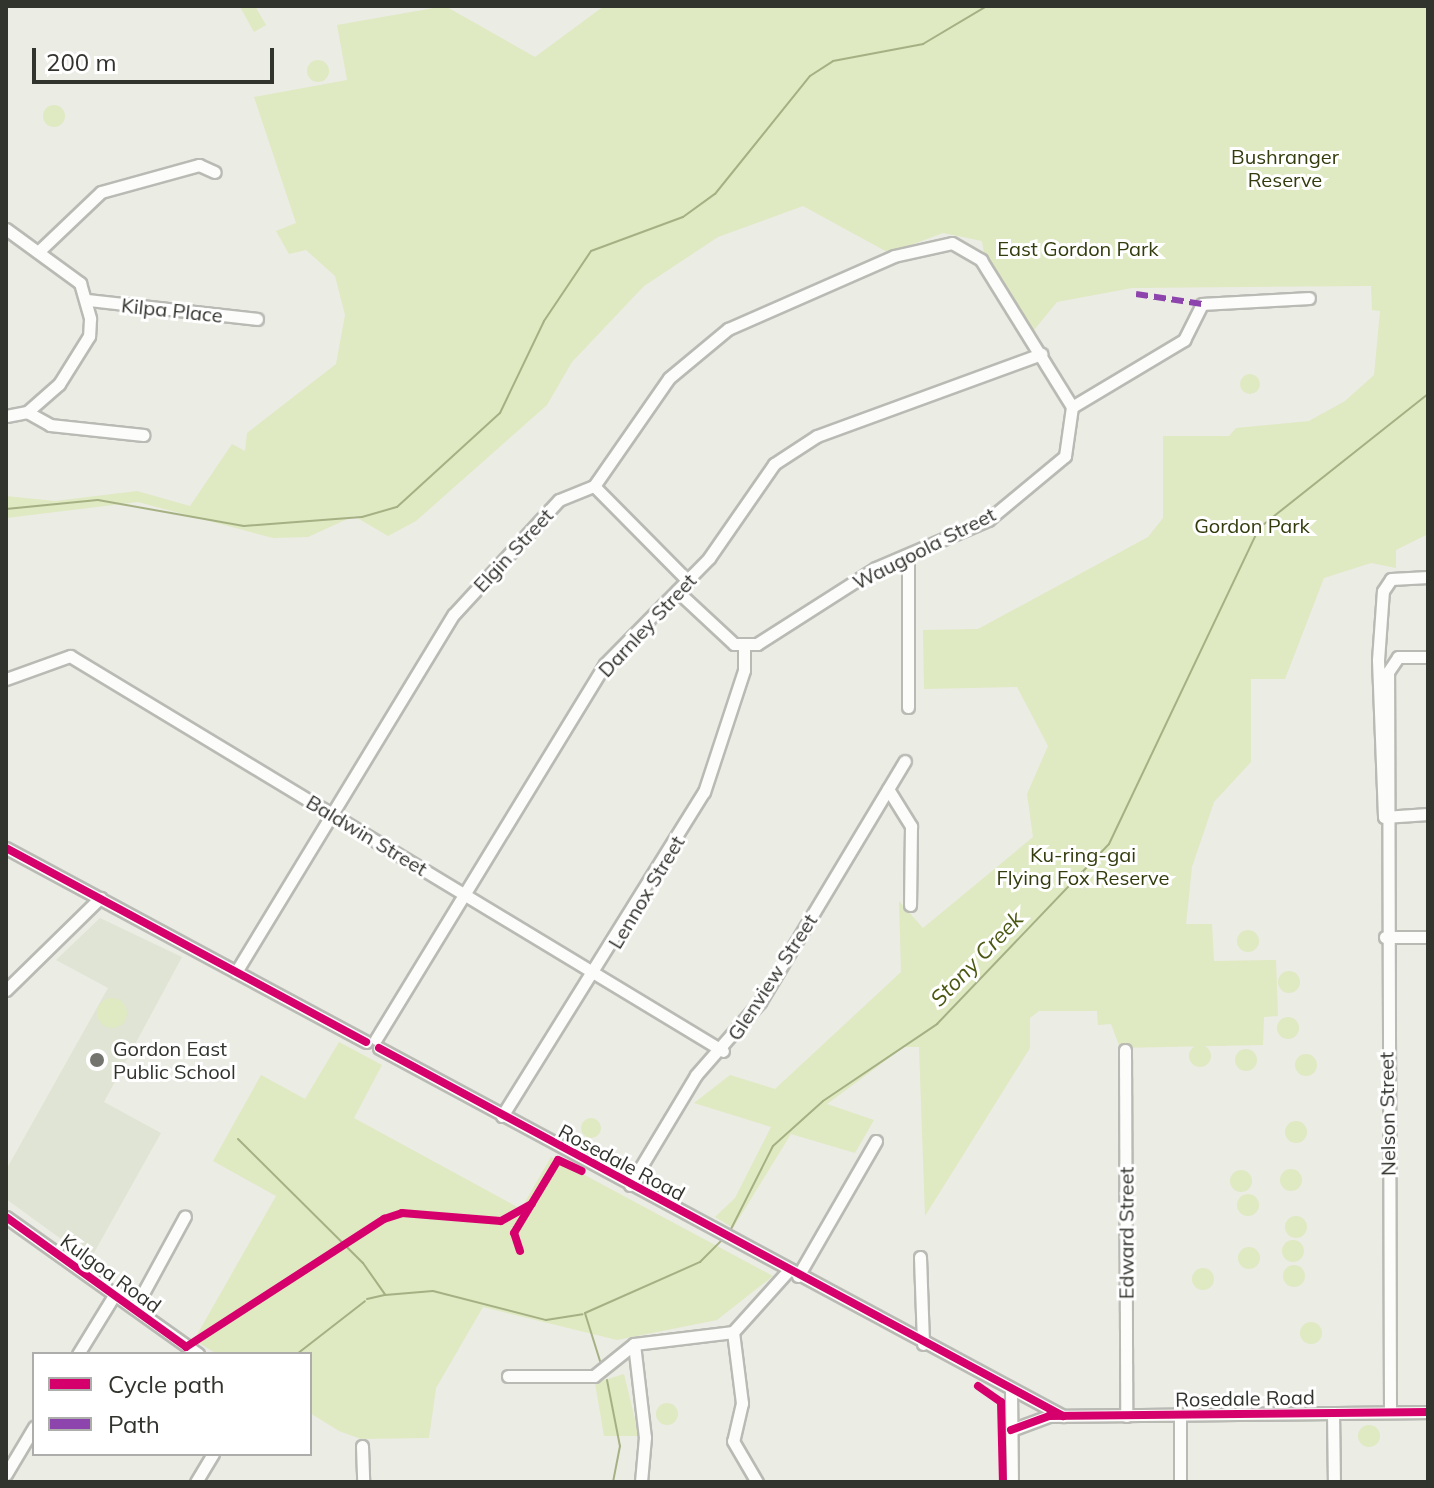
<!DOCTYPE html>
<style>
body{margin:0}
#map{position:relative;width:1434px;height:1488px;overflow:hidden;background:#ebece4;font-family:Mulish,sans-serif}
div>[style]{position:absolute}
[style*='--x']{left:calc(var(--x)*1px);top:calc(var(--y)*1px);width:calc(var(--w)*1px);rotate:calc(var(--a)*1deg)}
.built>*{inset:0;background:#e0e4d4}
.green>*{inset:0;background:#dfe9c2}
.round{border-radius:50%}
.stream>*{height:2px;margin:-1px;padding:0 1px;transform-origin:1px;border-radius:1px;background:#a5b083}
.roads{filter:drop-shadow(2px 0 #babab5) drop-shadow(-2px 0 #babab5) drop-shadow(0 2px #babab5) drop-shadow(0 -2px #babab5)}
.minor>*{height:11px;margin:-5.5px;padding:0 5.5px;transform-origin:5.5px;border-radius:5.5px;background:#fcfcfb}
.quiet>*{height:6px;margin-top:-3px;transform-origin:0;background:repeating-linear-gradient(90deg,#8e44ad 0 12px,transparent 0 18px)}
.cycleway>*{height:8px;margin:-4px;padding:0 4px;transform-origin:4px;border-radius:4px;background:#d6006c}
.dots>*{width:22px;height:22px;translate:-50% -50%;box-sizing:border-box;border:4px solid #fff;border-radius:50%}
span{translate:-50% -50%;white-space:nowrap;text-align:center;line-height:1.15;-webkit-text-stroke:6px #fff;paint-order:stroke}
.park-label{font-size:20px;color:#323c0c}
.street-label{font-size:20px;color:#31332d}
.poi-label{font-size:20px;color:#31332d}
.left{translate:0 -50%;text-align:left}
.water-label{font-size:22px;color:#4a5812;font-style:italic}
.frame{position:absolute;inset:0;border:8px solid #31332d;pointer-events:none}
.legend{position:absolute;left:32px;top:1352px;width:280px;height:104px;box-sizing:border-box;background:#fff;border:2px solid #adadab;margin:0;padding:10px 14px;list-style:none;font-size:24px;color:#31332d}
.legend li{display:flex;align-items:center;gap:16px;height:40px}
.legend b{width:40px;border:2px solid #adadab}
.scale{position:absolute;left:32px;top:48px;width:242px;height:36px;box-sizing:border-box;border:4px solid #31332d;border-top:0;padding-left:10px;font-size:24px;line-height:28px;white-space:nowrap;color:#31332d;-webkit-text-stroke:6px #fff;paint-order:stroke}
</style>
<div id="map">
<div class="built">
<i style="clip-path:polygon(100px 918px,182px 957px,104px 1102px,161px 1133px,90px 1260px,6px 1199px,6px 1170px,108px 988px,56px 960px)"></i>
</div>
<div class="green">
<i style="clip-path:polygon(255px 6px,266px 25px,254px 32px,240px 7px)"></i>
<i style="clip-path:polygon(445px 6px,535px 57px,604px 6px,1428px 6px,1428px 534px,1396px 550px,1396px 568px,1371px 563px,1324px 578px,1285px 679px,1251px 679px,1251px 762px,1214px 802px,1192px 867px,1186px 924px,1212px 924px,1214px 961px,1276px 960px,1278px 1016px,1264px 1017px,1263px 1045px,1120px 1048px,1111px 1024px,1098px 1025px,1097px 1011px,1039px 1011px,1030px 1018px,1030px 1048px,925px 1216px,919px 1047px,904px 1047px,827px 1104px,874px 1120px,855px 1153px,791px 1134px,733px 1228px,715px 1217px,735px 1198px,771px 1127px,694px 1103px,730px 1075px,775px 1089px,901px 972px,899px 901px,923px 928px,1033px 837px,1027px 794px,1048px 746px,1017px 687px,924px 689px,923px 630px,978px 629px,1148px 537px,1163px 518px,1163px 436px,1229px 436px,1236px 428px,1309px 421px,1345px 401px,1374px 375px,1380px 311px,1372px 310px,1371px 286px,1132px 288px,1057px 302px,1034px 330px,985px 260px,982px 241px,943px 233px,889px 253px,803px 206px,718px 237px,644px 286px,572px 362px,547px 405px,416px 521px,388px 536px,354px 516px,308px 537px,273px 538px,138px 502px,6px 518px,6px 496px,55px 501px,137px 491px,190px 506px,232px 444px,245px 451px,247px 433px,336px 364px,345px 315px,335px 276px,306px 250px,289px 254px,276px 231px,296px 223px,254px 97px,347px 80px,337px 25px)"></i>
<i class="round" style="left:307px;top:60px;width:22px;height:22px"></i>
<i class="round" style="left:43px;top:105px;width:22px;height:22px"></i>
<i class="round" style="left:1240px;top:374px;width:20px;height:20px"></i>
<i class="round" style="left:1237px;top:930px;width:22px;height:22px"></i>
<i class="round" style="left:1278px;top:971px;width:22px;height:22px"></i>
<i class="round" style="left:97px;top:998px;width:30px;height:30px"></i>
<i class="round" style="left:1277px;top:1017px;width:22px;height:22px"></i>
<i style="clip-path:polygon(339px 1042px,382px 1065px,354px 1118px,521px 1209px,551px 1157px,773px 1276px,717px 1320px,617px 1340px,483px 1307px,436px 1388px,429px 1438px,361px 1439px,339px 1431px,310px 1413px,310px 1354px,217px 1354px,194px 1340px,276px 1196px,213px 1161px,261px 1075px,305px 1099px)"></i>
<i class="round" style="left:1189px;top:1045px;width:22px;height:22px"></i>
<i class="round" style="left:1235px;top:1049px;width:22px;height:22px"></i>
<i class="round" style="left:1295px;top:1054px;width:22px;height:22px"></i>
<i class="round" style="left:581px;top:1118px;width:20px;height:20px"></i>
<i class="round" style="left:1285px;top:1121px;width:22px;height:22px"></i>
<i class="round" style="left:1280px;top:1169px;width:22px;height:22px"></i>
<i class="round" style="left:1230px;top:1170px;width:22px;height:22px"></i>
<i class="round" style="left:1237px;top:1194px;width:22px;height:22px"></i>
<i class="round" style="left:1285px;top:1216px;width:22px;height:22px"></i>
<i class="round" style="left:1282px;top:1240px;width:22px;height:22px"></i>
<i class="round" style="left:1238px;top:1247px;width:22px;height:22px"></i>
<i class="round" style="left:1283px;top:1265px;width:22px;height:22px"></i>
<i class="round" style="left:1192px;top:1268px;width:22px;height:22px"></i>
<i class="round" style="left:1300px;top:1322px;width:22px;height:22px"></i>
<i style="clip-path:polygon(624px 1374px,639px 1436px,604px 1436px,595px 1383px)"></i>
<i class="round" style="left:656px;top:1403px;width:22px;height:22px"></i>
<i class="round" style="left:1358px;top:1425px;width:22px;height:22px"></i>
</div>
<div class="stream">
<i style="--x:6;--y:509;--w:92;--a:-5.6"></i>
<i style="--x:98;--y:500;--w:148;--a:10.1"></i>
<i style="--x:244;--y:526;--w:118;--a:-4.4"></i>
<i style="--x:362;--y:517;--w:36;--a:-16"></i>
<i style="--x:397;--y:507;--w:139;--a:-42.4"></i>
<i style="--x:500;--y:413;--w:102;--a:-64.4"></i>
<i style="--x:544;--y:321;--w:84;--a:-56.1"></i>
<i style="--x:591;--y:251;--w:98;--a:-20.3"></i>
<i style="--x:683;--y:217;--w:39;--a:-36"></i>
<i style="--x:715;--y:194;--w:151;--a:-51.2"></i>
<i style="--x:810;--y:76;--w:27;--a:-33"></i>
<i style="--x:833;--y:61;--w:92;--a:-10.7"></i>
<i style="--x:923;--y:44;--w:74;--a:-30.7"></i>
<i style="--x:238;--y:1139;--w:176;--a:44.8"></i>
<i style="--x:363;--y:1263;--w:39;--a:55"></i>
<i style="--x:385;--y:1295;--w:48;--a:-4.8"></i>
<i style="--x:433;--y:1291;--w:117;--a:14.4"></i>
<i style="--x:546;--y:1320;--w:37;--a:-9"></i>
<i style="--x:730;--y:1231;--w:95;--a:-63.2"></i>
<i style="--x:773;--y:1146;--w:67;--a:-42"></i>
<i style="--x:823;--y:1101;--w:138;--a:-34"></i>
<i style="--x:937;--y:1024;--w:249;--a:-46.3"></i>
<i style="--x:1109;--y:844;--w:350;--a:-64.6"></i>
<i style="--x:1259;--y:528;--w:216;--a:-38.4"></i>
<i style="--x:367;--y:1299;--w:18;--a:-13"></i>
<i style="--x:297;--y:1354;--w:86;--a:-37.9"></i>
<i style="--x:600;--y:1361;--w:50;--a:-107.4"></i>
<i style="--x:585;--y:1313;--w:126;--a:-23.9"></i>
<i style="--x:700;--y:1262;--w:33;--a:-45"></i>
<i style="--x:607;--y:1380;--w:67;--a:78.9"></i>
<i style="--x:620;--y:1446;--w:37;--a:101"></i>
</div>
<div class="roads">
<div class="minor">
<i style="--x:6;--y:229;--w:92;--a:36.1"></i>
<i style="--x:80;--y:283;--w:37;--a:74"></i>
<i style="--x:90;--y:319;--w:17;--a:93"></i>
<i style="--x:89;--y:336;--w:57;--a:122"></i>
<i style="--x:59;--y:384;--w:43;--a:138.8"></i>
<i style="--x:27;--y:412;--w:21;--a:169"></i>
<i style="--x:38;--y:252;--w:87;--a:-43.6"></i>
<i style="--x:101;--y:192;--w:102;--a:-15.4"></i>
<i style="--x:199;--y:165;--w:17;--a:24"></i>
<i style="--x:88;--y:300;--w:170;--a:6.4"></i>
<i style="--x:27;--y:412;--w:26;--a:29"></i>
<i style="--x:50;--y:425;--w:94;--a:6.1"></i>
<i style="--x:594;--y:486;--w:134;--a:45.3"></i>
<i style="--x:908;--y:555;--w:152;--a:90"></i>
<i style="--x:677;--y:591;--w:78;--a:42.9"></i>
<i style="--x:734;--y:644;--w:23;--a:0"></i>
<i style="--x:757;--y:644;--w:141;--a:-32.6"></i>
<i style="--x:876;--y:568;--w:122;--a:-23.2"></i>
<i style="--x:988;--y:520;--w:100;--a:-39.7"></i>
<i style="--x:1065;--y:456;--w:49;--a:-81.9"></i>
<i style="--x:1072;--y:407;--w:131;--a:-30.9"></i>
<i style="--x:1184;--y:340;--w:40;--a:-63.4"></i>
<i style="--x:1202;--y:304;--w:107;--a:-3.2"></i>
<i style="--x:6;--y:679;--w:68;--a:-19.8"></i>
<i style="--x:70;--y:656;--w:763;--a:31.17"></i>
<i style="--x:888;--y:789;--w:44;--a:58.1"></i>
<i style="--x:911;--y:826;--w:79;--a:90.7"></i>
<i style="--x:1384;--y:816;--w:156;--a:-92.2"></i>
<i style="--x:1378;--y:660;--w:69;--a:-85.9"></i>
<i style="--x:1383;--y:591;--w:14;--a:-56"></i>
<i style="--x:1391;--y:579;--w:37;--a:-3"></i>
<i style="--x:1384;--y:817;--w:44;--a:-3.9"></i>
<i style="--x:6;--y:848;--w:409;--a:28.3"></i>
<i style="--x:1385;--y:937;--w:43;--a:0"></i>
<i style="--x:236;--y:972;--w:419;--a:-58.7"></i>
<i style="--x:454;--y:614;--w:155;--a:-47.4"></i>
<i style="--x:559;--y:500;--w:38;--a:-22"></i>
<i style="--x:594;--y:486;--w:131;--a:-55.2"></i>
<i style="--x:669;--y:378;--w:77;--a:-39.7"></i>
<i style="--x:728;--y:329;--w:181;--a:-23.7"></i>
<i style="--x:894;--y:256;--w:59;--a:-12.6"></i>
<i style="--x:952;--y:243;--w:34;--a:30"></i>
<i style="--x:981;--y:260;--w:173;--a:58.2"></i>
<i style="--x:6;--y:990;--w:132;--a:-44.4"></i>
<i style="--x:376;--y:1039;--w:439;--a:-58.6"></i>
<i style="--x:605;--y:664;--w:148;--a:-45.5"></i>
<i style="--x:709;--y:558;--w:114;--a:-55.3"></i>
<i style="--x:774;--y:464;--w:51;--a:-33.1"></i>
<i style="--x:817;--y:436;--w:239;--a:-20.1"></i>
<i style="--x:379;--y:1048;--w:777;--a:28.28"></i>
<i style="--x:1125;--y:1050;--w:366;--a:89.8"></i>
<i style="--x:502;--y:1116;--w:382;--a:-58.1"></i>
<i style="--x:704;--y:792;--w:128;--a:-71.8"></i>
<i style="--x:744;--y:670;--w:24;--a:-90"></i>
<i style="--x:630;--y:1185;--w:128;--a:-59"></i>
<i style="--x:696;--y:1075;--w:97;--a:-48.8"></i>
<i style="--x:760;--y:1002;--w:281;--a:-59"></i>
<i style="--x:6;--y:1217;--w:236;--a:35.5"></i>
<i style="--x:920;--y:1257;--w:87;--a:88"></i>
<i style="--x:798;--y:1276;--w:156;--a:-60"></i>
<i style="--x:136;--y:1306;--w:102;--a:-61.4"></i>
<i style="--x:733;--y:1332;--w:72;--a:82.8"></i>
<i style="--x:742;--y:1403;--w:39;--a:103"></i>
<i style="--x:733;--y:1441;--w:48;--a:59.7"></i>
<i style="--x:634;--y:1344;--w:94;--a:83.3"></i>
<i style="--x:645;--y:1437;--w:45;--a:95.1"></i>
<i style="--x:78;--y:1354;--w:73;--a:-58.5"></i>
<i style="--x:508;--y:1376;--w:86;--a:0"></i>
<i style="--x:594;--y:1376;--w:51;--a:-38.7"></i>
<i style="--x:634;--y:1344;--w:100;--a:-6.9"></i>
<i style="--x:733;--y:1332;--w:82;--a:-48"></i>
<i style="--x:1011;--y:1390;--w:92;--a:89.4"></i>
<i style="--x:1390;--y:1412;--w:740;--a:-90.15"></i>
<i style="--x:1388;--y:672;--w:18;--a:-56"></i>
<i style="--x:1398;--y:657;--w:30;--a:0"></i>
<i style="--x:1333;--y:1413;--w:69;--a:89.2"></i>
<i style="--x:1180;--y:1415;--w:67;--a:90"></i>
<i style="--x:1011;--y:1430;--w:40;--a:-20.2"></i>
<i style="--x:1049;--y:1416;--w:379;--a:-0.6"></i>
<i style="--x:362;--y:1446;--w:36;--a:88"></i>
<i style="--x:6;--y:1474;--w:55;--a:-59.2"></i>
<i style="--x:196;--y:1482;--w:33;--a:-59"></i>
</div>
</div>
<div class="quiet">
<i style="--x:1136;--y:294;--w:67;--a:8.6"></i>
</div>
<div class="cycleway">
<i style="--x:6;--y:848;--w:409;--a:28.3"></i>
<i style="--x:379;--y:1048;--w:777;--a:28.28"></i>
<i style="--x:6;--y:1217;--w:222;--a:35.8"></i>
<i style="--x:186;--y:1347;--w:236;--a:-32.9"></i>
<i style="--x:384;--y:1219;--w:19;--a:-18"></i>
<i style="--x:402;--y:1213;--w:99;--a:4.6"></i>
<i style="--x:501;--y:1221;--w:35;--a:-29"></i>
<i style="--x:520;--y:1251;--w:19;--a:-108"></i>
<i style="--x:514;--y:1233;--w:85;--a:-58.9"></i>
<i style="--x:558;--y:1160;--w:26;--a:25"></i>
<i style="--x:978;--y:1386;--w:28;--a:35"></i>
<i style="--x:1001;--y:1402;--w:80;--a:88.6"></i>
<i style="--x:1011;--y:1430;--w:40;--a:-20.2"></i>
<i style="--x:1049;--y:1416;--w:379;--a:-0.6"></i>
</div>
<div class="dots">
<i style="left:97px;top:1060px;background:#72746d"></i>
</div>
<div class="park-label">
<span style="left:1285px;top:168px">Bushranger<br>Reserve</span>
<span style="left:1078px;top:248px">East Gordon Park</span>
<span style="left:1252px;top:525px">Gordon Park</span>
<span style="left:1083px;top:866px">Ku-ring-gai<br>Flying Fox Reserve</span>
</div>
<div class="street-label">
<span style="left:172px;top:310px;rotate:6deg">Kilpa Place</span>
<span style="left:924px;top:548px;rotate:-27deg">Waugoola Street</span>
<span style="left:513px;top:550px;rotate:-47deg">Elgin Street</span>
<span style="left:647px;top:625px;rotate:-47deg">Darnley Street</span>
<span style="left:367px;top:835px;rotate:31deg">Baldwin Street</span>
<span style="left:646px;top:892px;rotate:-59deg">Lennox Street</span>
<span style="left:772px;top:977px;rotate:-57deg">Glenview Street</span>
<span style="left:1387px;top:1114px;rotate:-91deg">Nelson Street</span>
<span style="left:622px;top:1162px;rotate:28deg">Rosedale Road</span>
<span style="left:1126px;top:1233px;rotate:-90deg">Edward Street</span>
<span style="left:111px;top:1273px;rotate:36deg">Kulgoa Road</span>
<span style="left:1245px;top:1398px;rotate:-1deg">Rosedale Road</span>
</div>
<div class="poi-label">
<span class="left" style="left:113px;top:1060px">Gordon East<br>Public School</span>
</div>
<div class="water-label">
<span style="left:977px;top:959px;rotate:-46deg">Stony Creek</span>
</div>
<div class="frame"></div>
<ul class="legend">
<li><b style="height:10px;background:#d6006c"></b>Cycle path</li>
<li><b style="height:10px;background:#8e44ad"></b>Path</li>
</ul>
<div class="scale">200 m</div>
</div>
